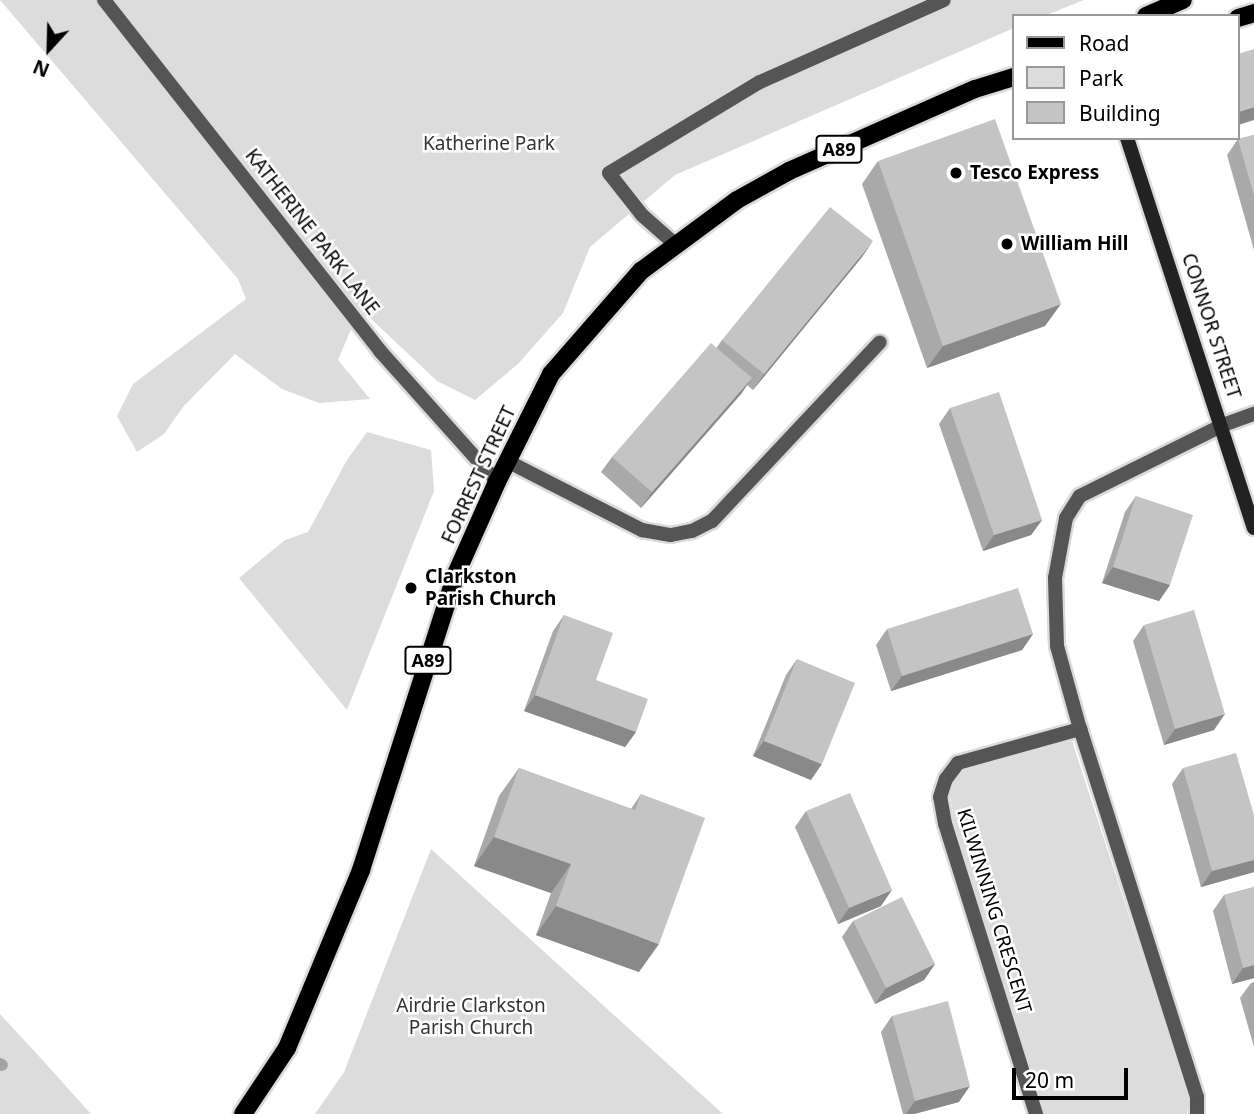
<!DOCTYPE html>
<style>
body{margin:0}
#map{position:relative;width:1254px;height:1114px;overflow:hidden;background:#fff;font-family:"Noto Sans",sans-serif}
div>[style]{position:absolute}
[style*='--x']{left:calc(var(--x)*1px);top:calc(var(--y)*1px);width:calc(var(--w)*1px);rotate:calc(var(--a)*1deg)}
.green>*{inset:0;background:#dcdcdc}
.stream>*{height:12px;margin:-6px;padding:0 6px;transform-origin:6px;border-radius:6px;background:#a3a3a3}
.roads{filter:drop-shadow(2px 0 #dbdbdb) drop-shadow(-2px 0 #dbdbdb) drop-shadow(0 2px #dbdbdb) drop-shadow(0 -2px #dbdbdb)}
.service>*{height:14px;margin:-7px;padding:0 7px;transform-origin:7px;border-radius:7px;background:#555}
.minor>*{height:14px;margin:-7px;padding:0 7px;transform-origin:7px;border-radius:7px;background:#555}
.secondary>*{height:14px;margin:-7px;padding:0 7px;transform-origin:7px;border-radius:7px;background:#222}
.primary>*{height:18px;margin:-9px;padding:0 9px;transform-origin:9px;border-radius:9px;background:#000}
.wall>*{inset:0;background:#a9a9a9}
.shaded-wall>*{inset:0;background:#898989}
.building>*{inset:0;background:#c4c4c4}
.dots>*{width:19px;height:19px;translate:-50% -50%;box-sizing:border-box;border:4px solid #fff;border-radius:50%}
span{translate:-50% -50%;white-space:nowrap;text-align:center;line-height:1.15;-webkit-text-stroke:5px #fff;paint-order:stroke}
.shield-label span{padding:2px 5px;background:#fff;border:2px solid;border-radius:5px;-webkit-text-stroke-width:0}
.shield-label{font-size:18px;color:#000;font-weight:700}
.park-label{font-size:19px;color:#333}
.poi-label{font-size:19px;color:#000;font-weight:700}
.left{translate:0 -50%;text-align:left}
.street-label{font-size:19px;color:#000}
.legend{position:absolute;left:1012px;top:14px;width:228px;height:126px;box-sizing:border-box;background:#fff;border:2px solid #999;margin:0;padding:9px 12px;list-style:none;font-size:21px;color:#000}
.legend li{display:flex;align-items:center;gap:14px;height:35px}
.legend b{width:35px;border:2px solid #999}
.north{position:absolute;left:14px;top:14px;width:70px;height:70px;-webkit-text-stroke:5px #fff;paint-order:stroke;rotate:202deg;font-size:19px;font-weight:700;line-height:28px;text-align:center;color:#000}
.north::after{content:'';display:block;margin:auto;width:24px;height:32px;background:#000;clip-path:polygon(50% 0,100% 100%,50% 72%,0 100%)}
.scale{position:absolute;left:1012px;top:1068px;width:116px;height:32px;box-sizing:border-box;border:4px solid #000;border-top:0;padding-left:9px;font-size:21px;line-height:24px;white-space:nowrap;color:#000;-webkit-text-stroke:5px #fff;paint-order:stroke}
</style>
<div id="map">
<div class="green">
<i style="clip-path:polygon(0 0,1084px 0,1044px 16px,1014px 16px,1014px 28px,675px 175px,590px 247px,563px 313px,518px 364px,475px 400px,437px 381px,368px 316px,355px 320px,338px 360px,370px 399px,319px 403px,282px 389px,235px 354px,183px 407px,164px 434px,137px 452px,117px 416px,133px 384px,246px 299px,238px 279px)"></i>
<i style="clip-path:polygon(367px 432px,431px 450px,434px 491px,347px 710px,239px 578px,285px 540px,308px 532px,347px 460px)"></i>
<i style="clip-path:polygon(1072px 741px,1189px 1099px,1187px 1114px,1045px 1114px,954px 822px,949px 789px,964px 771px)"></i>
<i style="clip-path:polygon(431px 849px,723px 1114px,315px 1114px,344px 1072px)"></i>
<i style="clip-path:polygon(0 1014px,47px 1065px,91px 1114px,0 1114px)"></i>
</div>
<div class="stream">
<i style="--x:0;--y:1064;--w:2;--a:27"></i>
</div>
<div class="roads">
<div class="service">
<i style="--x:104;--y:0;--w:447;--a:51.8"></i>
<i style="--x:380;--y:351;--w:176;--a:48.2"></i>
<i style="--x:676;--y:245;--w:45;--a:-138.6"></i>
<i style="--x:642;--y:215;--w:53;--a:-128.2"></i>
<i style="--x:609;--y:173;--w:176;--a:-31.1"></i>
<i style="--x:760;--y:82;--w:201;--a:-24"></i>
<i style="--x:1223;--y:425;--w:33;--a:-20"></i>
<i style="--x:507;--y:461;--w:152;--a:27.1"></i>
<i style="--x:642;--y:530;--w:29;--a:10"></i>
<i style="--x:671;--y:535;--w:21;--a:-11"></i>
<i style="--x:692;--y:531;--w:22;--a:-27"></i>
<i style="--x:712;--y:521;--w:245;--a:-46.8"></i>
</div>
<div class="minor">
<i style="--x:1036;--y:1114;--w:304;--a:-107.4"></i>
<i style="--x:945;--y:824;--w:27;--a:-100"></i>
<i style="--x:940;--y:797;--w:19;--a:-72"></i>
<i style="--x:946;--y:779;--w:20;--a:-53"></i>
<i style="--x:958;--y:763;--w:127;--a:-15.6"></i>
<i style="--x:1197;--y:1114;--w:17;--a:-90"></i>
<i style="--x:1197;--y:1097;--w:386;--a:-107.6"></i>
<i style="--x:1080;--y:729;--w:86;--a:-105.5"></i>
<i style="--x:1057;--y:646;--w:68;--a:-91.7"></i>
<i style="--x:1055;--y:578;--w:61;--a:-79.6"></i>
<i style="--x:1066;--y:518;--w:26;--a:-58"></i>
<i style="--x:1080;--y:496;--w:160;--a:-26.4"></i>
</div>
<div class="secondary">
<i style="--x:1127;--y:138;--w:410;--a:72"></i>
</div>
<div class="primary">
<i style="--x:1146;--y:16;--w:40;--a:-23.4"></i>
<i style="--x:1238;--y:18;--w:17;--a:-17"></i>
<i style="--x:243;--y:1114;--w:79;--a:-56.3"></i>
<i style="--x:287;--y:1048;--w:193;--a:-67.4"></i>
<i style="--x:361;--y:870;--w:311;--a:-72.2"></i>
<i style="--x:456;--y:574;--w:101;--a:-66"></i>
<i style="--x:497;--y:482;--w:121;--a:-63.4"></i>
<i style="--x:551;--y:374;--w:137;--a:-48.9"></i>
<i style="--x:641;--y:271;--w:119;--a:-36.5"></i>
<i style="--x:737;--y:200;--w:60;--a:-29.1"></i>
<i style="--x:789;--y:171;--w:203;--a:-23.8"></i>
<i style="--x:975;--y:89;--w:41;--a:-17.1"></i>
</div>
</div>
<div class="wall">
<i style="clip-path:polygon(1254px 135px,1254px 250px,1227px 155px,1238px 139px)"></i>
<i style="clip-path:polygon(878px 161px,1045px 326px,927px 368px,862px 184px)"></i>
<i style="clip-path:polygon(862px 257px,753px 390px,747px 385px,741px 394px,641px 508px,601px 472px,612px 457px,717px 347px,722px 340px)"></i>
<i style="clip-path:polygon(950px 408px,1042px 520px,1031px 535px,983px 551px,939px 424px)"></i>
<i style="clip-path:polygon(1136px 496px,1170px 585px,1159px 601px,1102px 583px,1125px 512px)"></i>
<i style="clip-path:polygon(564px 615px,596px 680px,636px 732px,625px 747px,524px 711px,553px 631px)"></i>
<i style="clip-path:polygon(1144px 625px,1214px 730px,1164px 745px,1133px 641px)"></i>
<i style="clip-path:polygon(887px 629px,1033px 634px,1022px 650px,891px 691px,876px 645px)"></i>
<i style="clip-path:polygon(797px 659px,811px 780px,753px 756px,786px 675px)"></i>
<i style="clip-path:polygon(519px 768px,631px 809px,641px 794px,639px 972px,536px 935px,551px 893px,474px 866px,499px 796px)"></i>
<i style="clip-path:polygon(1183px 768px,1254px 815px,1254px 872px,1201px 887px,1172px 784px)"></i>
<i style="clip-path:polygon(806px 811px,881px 906px,838px 924px,795px 827px)"></i>
<i style="clip-path:polygon(1254px 887px,1254px 978px,1232px 984px,1213px 911px,1224px 895px)"></i>
<i style="clip-path:polygon(853px 921px,935px 964px,924px 980px,875px 1004px,842px 937px)"></i>
<i style="clip-path:polygon(1254px 982px,1254px 1047px,1240px 998px,1251px 983px)"></i>
<i style="clip-path:polygon(892px 1016px,959px 1102px,914px 1114px,903px 1114px,881px 1032px)"></i>
</div>
<div class="shaded-wall">
<i style="clip-path:polygon(1254px 107px,1254px 120px,1238px 125px,1238px 112px)"></i>
<i style="clip-path:polygon(873px 241px,862px 257px,753px 390px,764px 374px)"></i>
<i style="clip-path:polygon(1061px 304px,1045px 326px,927px 368px,943px 346px)"></i>
<i style="clip-path:polygon(752px 378px,741px 394px,641px 508px,652px 492px)"></i>
<i style="clip-path:polygon(1042px 520px,1031px 535px,983px 551px,994px 535px)"></i>
<i style="clip-path:polygon(1113px 567px,1170px 585px,1159px 601px,1102px 583px)"></i>
<i style="clip-path:polygon(1033px 634px,1022px 650px,891px 691px,902px 676px)"></i>
<i style="clip-path:polygon(535px 695px,636px 732px,625px 747px,524px 711px)"></i>
<i style="clip-path:polygon(1225px 714px,1214px 730px,1164px 745px,1175px 729px)"></i>
<i style="clip-path:polygon(764px 741px,822px 764px,811px 780px,753px 756px)"></i>
<i style="clip-path:polygon(494px 837px,571px 864px,551px 893px,474px 866px)"></i>
<i style="clip-path:polygon(1254px 860px,1254px 872px,1201px 887px,1212px 871px)"></i>
<i style="clip-path:polygon(892px 890px,881px 906px,838px 924px,849px 908px)"></i>
<i style="clip-path:polygon(556px 906px,659px 944px,639px 972px,536px 935px)"></i>
<i style="clip-path:polygon(935px 964px,924px 980px,875px 1004px,886px 988px)"></i>
<i style="clip-path:polygon(1254px 965px,1254px 978px,1232px 984px,1243px 968px)"></i>
<i style="clip-path:polygon(970px 1086px,959px 1102px,914px 1114px,906px 1114px,915px 1101px)"></i>
</div>
<div class="building">
<i style="clip-path:polygon(1254px 49px,1254px 107px,1238px 112px,1238px 54px)"></i>
<i style="clip-path:polygon(995px 119px,1061px 304px,943px 346px,878px 161px)"></i>
<i style="clip-path:polygon(1254px 135px,1254px 196px,1238px 139px)"></i>
<i style="clip-path:polygon(830px 207px,873px 241px,764px 374px,722px 340px)"></i>
<i style="clip-path:polygon(711px 343px,752px 378px,652px 492px,612px 457px)"></i>
<i style="clip-path:polygon(999px 392px,1042px 520px,994px 535px,950px 408px)"></i>
<i style="clip-path:polygon(1136px 496px,1193px 515px,1170px 585px,1113px 567px)"></i>
<i style="clip-path:polygon(1018px 588px,1033px 634px,902px 676px,887px 629px)"></i>
<i style="clip-path:polygon(1194px 610px,1225px 714px,1175px 729px,1144px 625px)"></i>
<i style="clip-path:polygon(564px 615px,613px 633px,596px 680px,648px 699px,636px 732px,535px 695px)"></i>
<i style="clip-path:polygon(797px 659px,855px 683px,822px 764px,764px 741px)"></i>
<i style="clip-path:polygon(1236px 753px,1254px 815px,1254px 860px,1212px 871px,1183px 768px)"></i>
<i style="clip-path:polygon(519px 768px,635px 810px,641px 794px,705px 818px,659px 944px,556px 906px,571px 864px,494px 837px)"></i>
<i style="clip-path:polygon(850px 793px,892px 890px,849px 908px,806px 811px)"></i>
<i style="clip-path:polygon(1254px 887px,1254px 965px,1243px 968px,1224px 895px)"></i>
<i style="clip-path:polygon(902px 897px,935px 964px,886px 988px,853px 921px)"></i>
<i style="clip-path:polygon(948px 1001px,970px 1086px,915px 1101px,892px 1016px)"></i>
</div>
<div class="dots">
<i style="left:956px;top:173px;background:#000"></i>
<i style="left:1007px;top:244px;background:#000"></i>
<i style="left:411px;top:588px;background:#000"></i>
</div>
<div class="shield-label">
<span style="left:839px;top:149px">A89</span>
<span style="left:428px;top:660px">A89</span>
</div>
<div class="park-label">
<span style="left:489px;top:144px">Katherine Park</span>
<span style="left:471px;top:1017px">Airdrie Clarkston<br>Parish Church</span>
</div>
<div class="poi-label">
<span class="left" style="left:970px;top:173px">Tesco Express</span>
<span class="left" style="left:1021px;top:244px">William Hill</span>
<span class="left" style="left:425px;top:588px">Clarkston<br>Parish Church</span>
</div>
<div class="street-label">
<span style="left:312px;top:232px;rotate:52deg">KATHERINE PARK LANE</span>
<span style="left:1211px;top:326px;rotate:72deg">CONNOR STREET</span>
<span style="left:479px;top:475px;rotate:-65deg">FORREST STREET</span>
<span style="left:994px;top:911px;rotate:73deg">KILWINNING CRESCENT</span>
</div>
<ul class="legend">
<li><b style="height:9px;background:#000"></b>Road</li>
<li><b style="height:19px;background:#dcdcdc"></b>Park</li>
<li><b style="height:19px;background:#c4c4c4"></b>Building</li>
</ul>
<div class="north">N</div>
<div class="scale">20 m</div>
</div>
